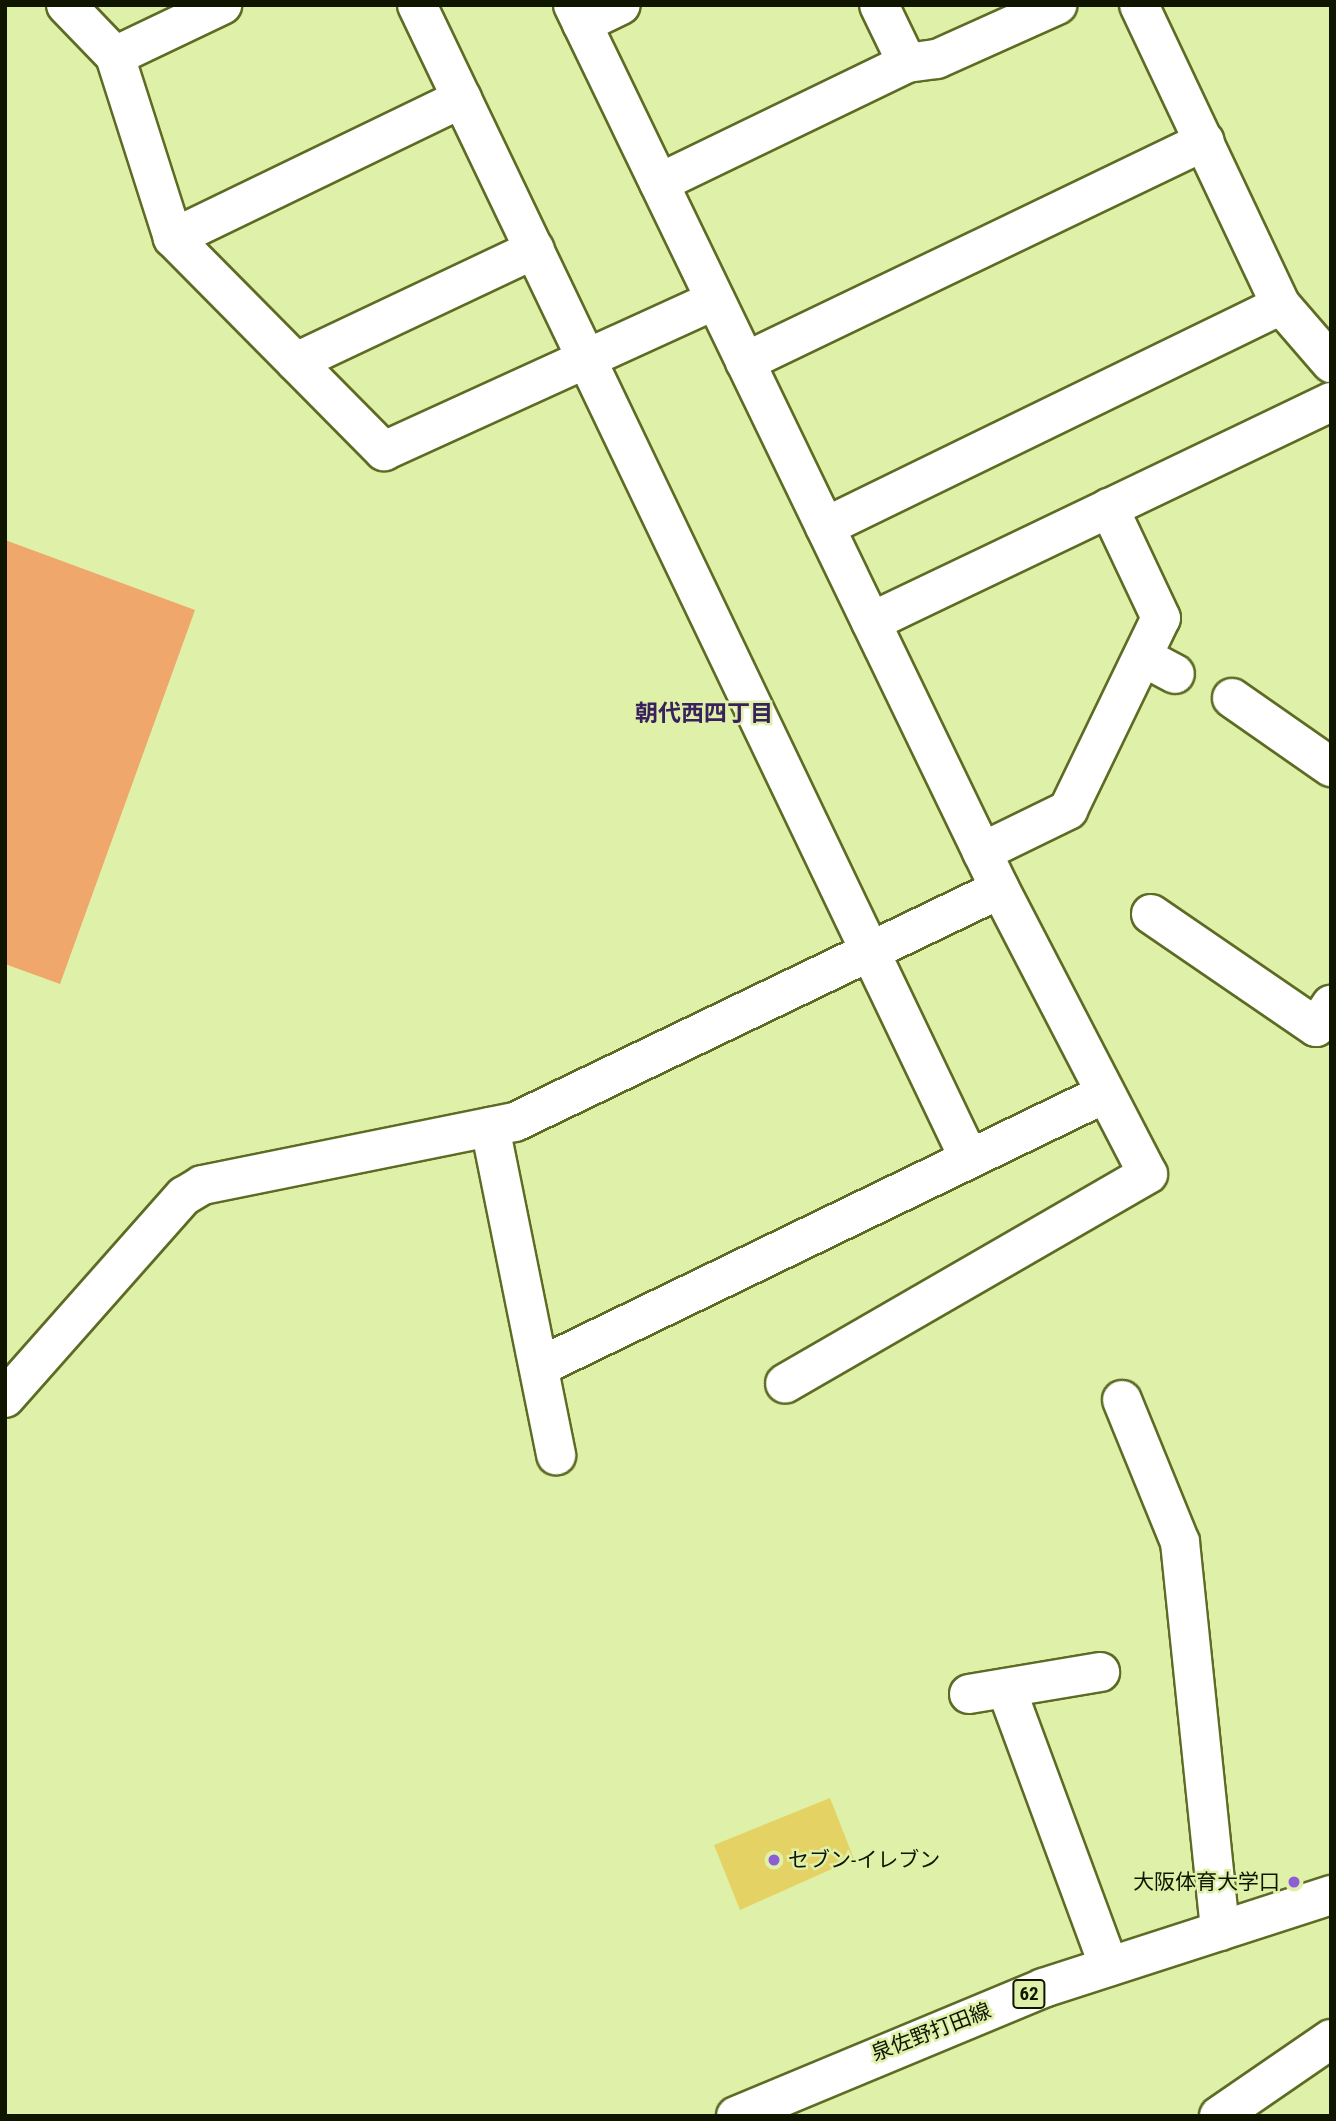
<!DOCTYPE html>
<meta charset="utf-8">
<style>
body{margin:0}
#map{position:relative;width:1336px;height:2121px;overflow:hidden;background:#dff1a8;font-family:"Roboto Condensed","Noto Sans JP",sans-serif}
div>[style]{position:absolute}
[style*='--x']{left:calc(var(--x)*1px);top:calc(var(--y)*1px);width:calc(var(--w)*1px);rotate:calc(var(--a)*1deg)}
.green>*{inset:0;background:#efa76b}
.building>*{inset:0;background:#e5d264}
.roads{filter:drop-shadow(2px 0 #5d6b24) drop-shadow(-2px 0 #5d6b24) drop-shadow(0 2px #5d6b24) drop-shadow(0 -2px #5d6b24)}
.street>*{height:38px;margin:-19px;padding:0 19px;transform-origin:19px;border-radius:19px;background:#fff}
.secondary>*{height:38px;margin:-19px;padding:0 19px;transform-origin:19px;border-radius:19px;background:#fff}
.primary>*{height:38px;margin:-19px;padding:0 19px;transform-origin:19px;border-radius:19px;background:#fff}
.dots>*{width:19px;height:19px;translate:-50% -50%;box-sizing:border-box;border:4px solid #dff1a8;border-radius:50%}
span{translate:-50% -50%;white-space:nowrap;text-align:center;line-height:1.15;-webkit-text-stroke:5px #dff1a8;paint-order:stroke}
.shield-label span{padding:2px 5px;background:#dff1a8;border:2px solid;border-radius:5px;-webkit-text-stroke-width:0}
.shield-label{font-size:19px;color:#101500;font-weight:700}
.poi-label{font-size:21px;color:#101500}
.left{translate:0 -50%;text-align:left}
.right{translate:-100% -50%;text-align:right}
.street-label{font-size:21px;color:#101500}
.neighbourhood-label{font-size:23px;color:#39225c;font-weight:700}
.frame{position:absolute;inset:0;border:7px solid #101500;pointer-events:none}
</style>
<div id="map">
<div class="green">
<i style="clip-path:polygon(5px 540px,195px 610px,60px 984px,5px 964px)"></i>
</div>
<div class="building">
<i style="clip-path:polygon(830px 1798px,854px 1859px,740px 1910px,714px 1845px)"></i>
</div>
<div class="roads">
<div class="street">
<i style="--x:66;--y:5;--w:71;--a:46.1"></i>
<i style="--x:115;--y:56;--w:191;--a:72.3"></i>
<i style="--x:173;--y:238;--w:300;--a:45.3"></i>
<i style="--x:384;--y:451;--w:364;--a:-24.5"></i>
<i style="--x:417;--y:5;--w:1276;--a:64.42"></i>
<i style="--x:573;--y:5;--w:982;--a:64.22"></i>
<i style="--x:1000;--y:889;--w:321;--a:62.6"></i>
<i style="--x:1148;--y:1174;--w:419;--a:150"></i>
<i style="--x:1139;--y:5;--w:332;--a:64.7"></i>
<i style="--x:1281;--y:305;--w:77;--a:49.2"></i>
<i style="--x:582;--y:24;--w:43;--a:-26"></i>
<i style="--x:115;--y:56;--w:119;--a:-25.5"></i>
<i style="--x:907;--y:63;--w:30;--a:-8"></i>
<i style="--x:937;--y:59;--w:132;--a:-24.2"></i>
<i style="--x:659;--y:183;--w:276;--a:-25.8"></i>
<i style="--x:907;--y:63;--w:64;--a:-115.8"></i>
<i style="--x:173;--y:238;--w:321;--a:-25.8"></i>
<i style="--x:296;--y:362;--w:264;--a:-25.3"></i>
<i style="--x:745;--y:362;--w:510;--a:-25.66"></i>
<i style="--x:825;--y:527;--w:507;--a:-25.96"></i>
<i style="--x:871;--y:622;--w:510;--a:-25.56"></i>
<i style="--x:1143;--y:657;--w:36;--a:28"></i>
<i style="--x:1232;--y:698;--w:121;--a:34.9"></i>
<i style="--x:982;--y:852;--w:96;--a:-26"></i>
<i style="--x:1068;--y:810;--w:213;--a:-64.2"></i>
<i style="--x:1161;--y:618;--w:122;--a:-115.3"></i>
<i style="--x:1151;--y:914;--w:200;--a:34.4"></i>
<i style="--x:1316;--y:1027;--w:27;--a:-56"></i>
<i style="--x:490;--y:1127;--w:335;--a:78.6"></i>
<i style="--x:541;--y:1366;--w:627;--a:-25.79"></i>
<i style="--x:1122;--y:1400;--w:153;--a:67.8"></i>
<i style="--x:1180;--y:1542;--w:391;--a:84.1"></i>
<i style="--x:1006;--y:1688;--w:297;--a:69.7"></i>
<i style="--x:969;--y:1694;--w:133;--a:-9.5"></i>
<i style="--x:1219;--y:2116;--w:136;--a:-34.5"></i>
</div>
<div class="secondary">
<i style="--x:5;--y:1398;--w:270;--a:-48.5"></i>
<i style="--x:184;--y:1196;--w:21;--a:-31"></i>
<i style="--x:202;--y:1185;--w:319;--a:-11.4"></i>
<i style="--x:515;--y:1122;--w:538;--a:-25.66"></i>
</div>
<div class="primary">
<i style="--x:736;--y:2116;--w:333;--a:-22.6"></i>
<i style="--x:1043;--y:1988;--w:303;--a:-17.9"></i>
</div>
</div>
<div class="dots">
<i style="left:774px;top:1860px;background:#8d5dd6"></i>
<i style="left:1294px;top:1882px;background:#8d5dd6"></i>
</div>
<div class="shield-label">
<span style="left:1029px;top:1994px">62</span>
</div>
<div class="poi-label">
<span class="left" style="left:788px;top:1860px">セブン-イレブン</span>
<span class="right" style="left:1280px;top:1882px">大阪体育大学口</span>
</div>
<div class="street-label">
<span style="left:931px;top:2032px;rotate:-21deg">泉佐野打田線</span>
</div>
<div class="neighbourhood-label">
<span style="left:704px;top:714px">朝代西四丁目</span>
</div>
<div class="frame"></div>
</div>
